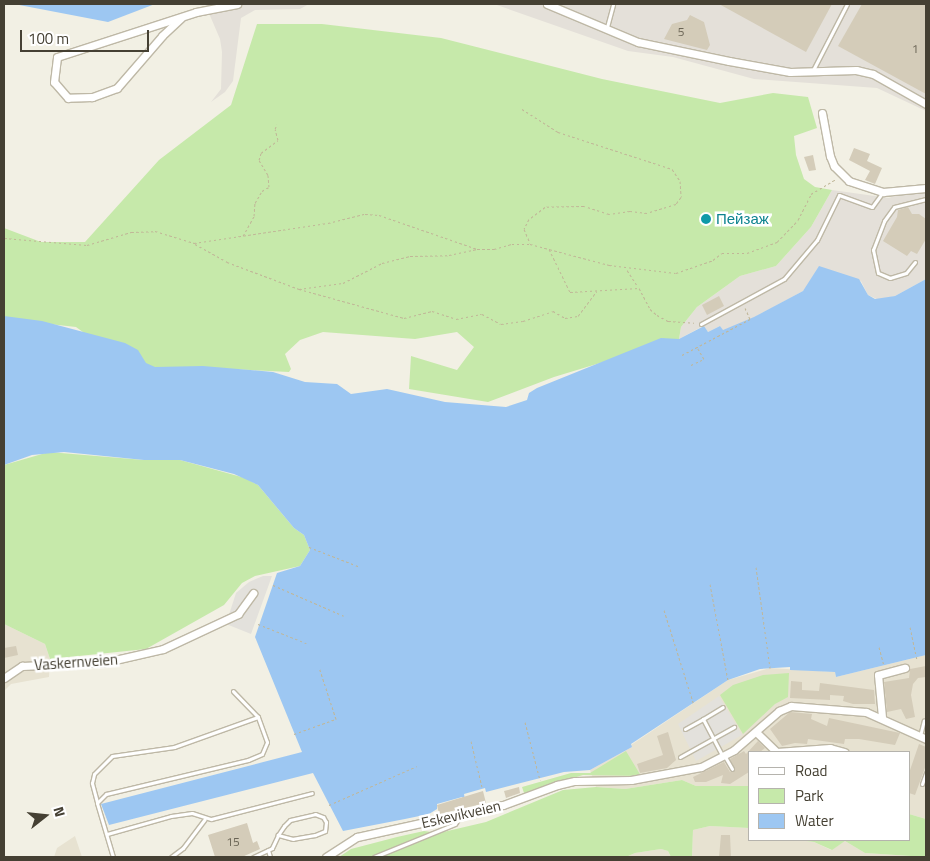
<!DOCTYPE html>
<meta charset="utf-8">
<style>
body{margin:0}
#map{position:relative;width:930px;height:861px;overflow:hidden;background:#f2f0e4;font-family:"Titillium Web",sans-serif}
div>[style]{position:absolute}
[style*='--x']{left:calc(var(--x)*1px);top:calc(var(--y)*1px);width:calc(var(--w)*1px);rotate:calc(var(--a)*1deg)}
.residential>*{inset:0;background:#e7e2d1}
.industrial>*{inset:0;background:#e4e0d9}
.green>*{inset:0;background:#c6e9aa}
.parking>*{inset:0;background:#e3e1dc}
.water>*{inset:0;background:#9dc7f2}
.building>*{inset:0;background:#d4ccb9}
.path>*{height:1px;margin-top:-0.5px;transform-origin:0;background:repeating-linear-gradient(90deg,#c0b697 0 2.5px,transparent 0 5px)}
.roads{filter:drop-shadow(1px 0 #beb8a6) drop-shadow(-1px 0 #beb8a6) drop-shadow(0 1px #beb8a6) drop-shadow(0 -1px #beb8a6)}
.service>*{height:3px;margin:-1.5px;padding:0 1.5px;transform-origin:1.5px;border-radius:1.5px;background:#fff}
.minor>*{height:7px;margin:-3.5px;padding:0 3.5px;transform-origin:3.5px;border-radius:3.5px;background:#fff}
.dots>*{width:14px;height:14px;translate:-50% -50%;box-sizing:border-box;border:2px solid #fff;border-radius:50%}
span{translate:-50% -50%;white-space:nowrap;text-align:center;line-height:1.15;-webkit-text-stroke:5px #fff;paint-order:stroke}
.number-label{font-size:12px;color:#696354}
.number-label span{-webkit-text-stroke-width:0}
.culture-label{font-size:15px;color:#0d838f}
.left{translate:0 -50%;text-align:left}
.street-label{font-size:15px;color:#454033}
.frame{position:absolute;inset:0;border:5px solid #454033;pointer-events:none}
.legend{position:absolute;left:748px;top:751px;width:162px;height:90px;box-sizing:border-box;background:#fff;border:1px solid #b5b3ad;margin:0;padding:6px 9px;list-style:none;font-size:15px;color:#454033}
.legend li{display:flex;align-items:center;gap:10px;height:25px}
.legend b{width:25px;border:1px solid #b5b3ad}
.north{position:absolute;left:20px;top:791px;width:50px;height:50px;-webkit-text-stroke:4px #fff;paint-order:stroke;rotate:74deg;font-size:14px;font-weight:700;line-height:20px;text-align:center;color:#454033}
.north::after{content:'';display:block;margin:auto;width:18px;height:22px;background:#454033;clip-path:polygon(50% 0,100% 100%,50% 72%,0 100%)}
.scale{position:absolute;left:20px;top:30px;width:129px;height:22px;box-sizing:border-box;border:2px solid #454033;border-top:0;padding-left:6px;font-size:15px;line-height:18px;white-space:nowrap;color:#454033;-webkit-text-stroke:4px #fff;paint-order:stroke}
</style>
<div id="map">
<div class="residential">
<i style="clip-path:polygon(4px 624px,45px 644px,50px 659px,49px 677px,11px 684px,4px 691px)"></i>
<i style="clip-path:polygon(926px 655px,926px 819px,909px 814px,909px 752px,749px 752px,749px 786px,696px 786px,682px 780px,625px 789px,596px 787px,590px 770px,632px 747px,631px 745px,728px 680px,770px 668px,835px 672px,836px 677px)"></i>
<i style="clip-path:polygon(710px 826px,749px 828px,749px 840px,798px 840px,814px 842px,831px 850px,845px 841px,865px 853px,926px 857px,692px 857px,693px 830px)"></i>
<i style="clip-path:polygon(75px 836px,82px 857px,54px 857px,57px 848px)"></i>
<i style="clip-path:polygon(661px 849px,668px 851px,671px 857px,626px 857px,635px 853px)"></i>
</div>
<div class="industrial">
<i style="clip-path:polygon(205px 4px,309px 4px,300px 9px,255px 10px,241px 18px,233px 81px,225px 92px,211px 102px,221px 89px,222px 52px,220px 39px)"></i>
<i style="clip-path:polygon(494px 4px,926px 4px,926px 111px,877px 88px,754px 79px,673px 57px,628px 51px)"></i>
<i style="clip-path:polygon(926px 184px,926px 279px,895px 296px,879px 300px,868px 295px,861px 281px,816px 275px,803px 291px,753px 318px,722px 331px,720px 326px,708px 332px,703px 326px,679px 339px,681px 327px,697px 307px,740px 276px,776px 266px,811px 227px,832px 190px,889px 198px)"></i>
</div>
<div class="green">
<i style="clip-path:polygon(257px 24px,322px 24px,441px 38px,602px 79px,720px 103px,773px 93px,808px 97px,817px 128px,794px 136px,796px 155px,804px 179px,815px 187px,832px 190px,811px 227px,776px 266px,740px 276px,697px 307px,681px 327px,679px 339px,554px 377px,488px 402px,409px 389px,411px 356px,457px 370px,474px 347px,457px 332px,415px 339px,323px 332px,300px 340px,285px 354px,291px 369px,289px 372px,190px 367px,153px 383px,76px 327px,4px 319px,4px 228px,41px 242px,85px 242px,159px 160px,231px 105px)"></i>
<i style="clip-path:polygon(49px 452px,144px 460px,180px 460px,245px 478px,258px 485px,294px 528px,304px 535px,310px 550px,300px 566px,255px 576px,242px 583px,224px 605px,146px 649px,50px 659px,45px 644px,4px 624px,4px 465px)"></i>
<i style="clip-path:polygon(789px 673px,788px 697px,775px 704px,743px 734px,720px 695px,733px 685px,763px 675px)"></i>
<i style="clip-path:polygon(626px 751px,641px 776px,583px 775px,524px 793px,522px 787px,571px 773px,590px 773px)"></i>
<i style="clip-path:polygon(682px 780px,696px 786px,749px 786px,749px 828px,710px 826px,693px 830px,692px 857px,671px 857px,668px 851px,661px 849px,635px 853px,626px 857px,339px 857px,351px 849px,397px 837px,424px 831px,439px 833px,486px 822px,563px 790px,596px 787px,625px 789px)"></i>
<i style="clip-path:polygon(909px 814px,926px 819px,926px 857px,865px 853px,845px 841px,832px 850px,814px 842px,798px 840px,909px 840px)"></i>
</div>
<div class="parking">
<i style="clip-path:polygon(263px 576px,272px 576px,251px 634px,226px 624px,236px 593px,249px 582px)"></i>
<i style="clip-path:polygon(719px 696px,742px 735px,696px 761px,678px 724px)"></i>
</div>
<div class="water">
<i style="clip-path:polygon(14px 4px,155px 4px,108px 22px)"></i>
<i style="clip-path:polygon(819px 266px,859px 279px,868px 295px,875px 299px,895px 296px,926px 279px,926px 655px,836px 677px,835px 672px,790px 670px,790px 667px,760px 669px,728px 680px,631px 744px,632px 747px,590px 770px,564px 772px,486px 792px,485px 788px,464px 794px,465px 800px,462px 797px,437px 804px,437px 809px,429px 814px,405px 819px,343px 831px,313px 773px,109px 825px,101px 804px,302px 752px,255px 637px,277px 573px,300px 566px,310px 550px,304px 535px,294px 528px,258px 485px,234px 474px,180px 460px,144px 460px,64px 452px,32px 455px,4px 465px,4px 316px,42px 321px,125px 343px,138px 350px,146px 363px,155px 367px,203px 366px,273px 372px,305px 382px,337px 384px,351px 394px,387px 389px,445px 402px,506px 407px,527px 400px,529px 393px,537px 388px,661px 338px,679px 339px,704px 326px,708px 332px,720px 326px,723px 330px,754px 317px,803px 291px)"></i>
</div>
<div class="building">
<i style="clip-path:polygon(719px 4px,832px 4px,806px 52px)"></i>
<i style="clip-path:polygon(862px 4px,926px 4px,926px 94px,838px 46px)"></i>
<i style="clip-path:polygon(690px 15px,704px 22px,710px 45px,707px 50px,664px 39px,672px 24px,687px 20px)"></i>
<i style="clip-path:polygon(854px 148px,870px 154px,867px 161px,882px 168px,875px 184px,865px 180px,870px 171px,849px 160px)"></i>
<i style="clip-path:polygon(813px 155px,816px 170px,809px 171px,804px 157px)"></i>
<i style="clip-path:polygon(908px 207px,912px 214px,919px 214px,926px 219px,926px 239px,917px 254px,911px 251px,907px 256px,883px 241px,897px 217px,898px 210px)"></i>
<i style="clip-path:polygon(719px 296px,724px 306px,707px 315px,702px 305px)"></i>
<i style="clip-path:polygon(16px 646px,18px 655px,4px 658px,4px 648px)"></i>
<i style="clip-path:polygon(926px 666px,926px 677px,918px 678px,913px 684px,911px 695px,915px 717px,906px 719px,901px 709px,887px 712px,884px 682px,909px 678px,910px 669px)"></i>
<i style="clip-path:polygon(791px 681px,802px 682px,802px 690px,819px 691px,820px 683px,874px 690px,875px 704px,853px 704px,843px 701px,844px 696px,830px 695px,830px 700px,790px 698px)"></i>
<i style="clip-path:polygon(790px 712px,812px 714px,811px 719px,827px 726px,829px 718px,900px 733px,895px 745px,859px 739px,845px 739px,844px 744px,808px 739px,807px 744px,795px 743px,782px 746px,770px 729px)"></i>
<i style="clip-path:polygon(668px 732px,676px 760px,667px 768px,640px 773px,637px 764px,663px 755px,657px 736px)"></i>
<i style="clip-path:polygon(758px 741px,765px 748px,760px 752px,749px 752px,749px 772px,730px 784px,721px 783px,723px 775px,706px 782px,695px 782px,693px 777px,724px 762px,730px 772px,734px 772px,730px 759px,744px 751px,746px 754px)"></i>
<i style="clip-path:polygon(919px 744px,926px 747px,926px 765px,915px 795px,909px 793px,909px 773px)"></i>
<i style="clip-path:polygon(519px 787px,520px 793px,506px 798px,504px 791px)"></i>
<i style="clip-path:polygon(483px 791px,486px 803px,439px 814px,437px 805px)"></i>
<i style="clip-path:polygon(247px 823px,253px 843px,257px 841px,260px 849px,242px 857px,215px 857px,208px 835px)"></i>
<i style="clip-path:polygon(721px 835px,730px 835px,731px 857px,719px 857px)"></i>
</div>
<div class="path">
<i style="--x:522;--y:109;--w:43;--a:32.6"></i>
<i style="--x:558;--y:132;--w:120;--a:18"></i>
<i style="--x:672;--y:169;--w:14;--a:56"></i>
<i style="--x:680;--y:181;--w:16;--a:86"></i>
<i style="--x:681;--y:197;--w:9;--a:126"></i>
<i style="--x:676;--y:204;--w:30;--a:163"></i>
<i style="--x:647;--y:213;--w:17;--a:-173"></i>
<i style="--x:630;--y:211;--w:21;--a:172"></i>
<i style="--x:609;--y:214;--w:26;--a:-162"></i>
<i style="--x:584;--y:206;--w:39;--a:179"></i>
<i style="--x:545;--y:207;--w:20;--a:143"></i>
<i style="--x:529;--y:219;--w:11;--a:117"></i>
<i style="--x:524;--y:229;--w:15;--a:67"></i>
<i style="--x:243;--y:236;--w:23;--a:-61"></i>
<i style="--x:254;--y:216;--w:13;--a:-86"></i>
<i style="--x:255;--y:203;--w:14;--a:-60"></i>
<i style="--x:262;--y:191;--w:8;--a:-30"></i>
<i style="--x:269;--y:187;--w:12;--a:-95"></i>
<i style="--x:268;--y:175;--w:17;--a:-121"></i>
<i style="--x:259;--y:160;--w:7;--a:-74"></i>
<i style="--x:261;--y:153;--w:21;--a:-37"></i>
<i style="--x:278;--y:140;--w:11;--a:-105"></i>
<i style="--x:275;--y:129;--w:5;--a:-68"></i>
<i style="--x:4;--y:238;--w:83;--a:4.8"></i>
<i style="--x:87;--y:245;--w:46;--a:-16.5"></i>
<i style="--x:131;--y:232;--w:24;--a:-2"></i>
<i style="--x:155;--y:231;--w:41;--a:17.1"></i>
<i style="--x:194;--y:243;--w:135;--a:-8.5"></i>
<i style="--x:328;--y:223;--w:38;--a:-14"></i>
<i style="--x:365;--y:214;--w:14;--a:4"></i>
<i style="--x:379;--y:215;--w:104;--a:19.1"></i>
<i style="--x:477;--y:249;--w:17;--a:0"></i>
<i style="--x:494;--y:249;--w:19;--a:-16"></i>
<i style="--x:512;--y:244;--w:18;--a:0"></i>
<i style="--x:530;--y:244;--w:82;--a:14.9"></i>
<i style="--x:609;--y:265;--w:67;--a:6.8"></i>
<i style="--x:676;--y:273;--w:39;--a:-19"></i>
<i style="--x:713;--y:260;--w:11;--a:-38"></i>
<i style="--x:722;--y:253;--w:25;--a:0"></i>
<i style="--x:747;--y:253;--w:32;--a:-20"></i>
<i style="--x:777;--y:242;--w:30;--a:-46"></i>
<i style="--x:798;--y:220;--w:29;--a:-63"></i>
<i style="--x:811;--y:194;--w:29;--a:-31"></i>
<i style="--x:195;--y:244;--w:37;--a:29"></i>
<i style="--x:227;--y:262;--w:77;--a:20.6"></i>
<i style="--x:299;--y:289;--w:44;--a:-7.8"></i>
<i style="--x:343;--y:283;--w:44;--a:-27.1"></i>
<i style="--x:382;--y:263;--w:29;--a:-14"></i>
<i style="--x:410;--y:256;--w:39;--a:-1"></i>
<i style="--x:449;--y:255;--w:29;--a:-12"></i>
<i style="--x:549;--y:249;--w:48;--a:64"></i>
<i style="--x:570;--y:292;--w:69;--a:-3.3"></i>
<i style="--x:639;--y:288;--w:24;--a:62"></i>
<i style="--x:650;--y:309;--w:9;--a:41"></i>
<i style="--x:657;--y:315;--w:13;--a:29"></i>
<i style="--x:668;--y:321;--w:26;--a:4"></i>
<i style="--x:627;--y:270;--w:20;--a:57"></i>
<i style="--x:299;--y:289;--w:109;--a:15.4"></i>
<i style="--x:404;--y:318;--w:29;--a:-14"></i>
<i style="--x:432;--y:311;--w:25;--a:18"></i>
<i style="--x:456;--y:319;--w:26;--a:-11"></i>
<i style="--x:482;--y:314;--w:21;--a:28"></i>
<i style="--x:501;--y:324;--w:22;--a:-8"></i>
<i style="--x:523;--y:321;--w:32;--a:-18"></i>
<i style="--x:553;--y:311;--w:14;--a:30"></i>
<i style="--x:565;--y:318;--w:13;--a:-9"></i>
<i style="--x:578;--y:316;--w:31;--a:-53"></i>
<i style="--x:682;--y:355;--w:77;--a:-27.9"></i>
<i style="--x:750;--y:319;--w:12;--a:-114"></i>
<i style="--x:691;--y:365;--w:14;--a:-25"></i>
<i style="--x:704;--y:359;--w:14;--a:-120"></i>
<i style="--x:309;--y:547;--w:53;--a:21.2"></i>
<i style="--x:756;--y:567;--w:102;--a:82.1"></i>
<i style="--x:710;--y:584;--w:98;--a:79.4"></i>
<i style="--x:273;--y:585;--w:77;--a:23.6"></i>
<i style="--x:664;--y:610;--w:100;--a:72.5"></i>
<i style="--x:258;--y:624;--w:52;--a:21.6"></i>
<i style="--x:910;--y:627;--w:33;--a:78"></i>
<i style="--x:879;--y:647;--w:20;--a:75"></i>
<i style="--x:525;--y:722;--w:60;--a:75.5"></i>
<i style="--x:294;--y:734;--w:45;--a:-19.7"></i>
<i style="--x:336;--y:719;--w:55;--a:-108.1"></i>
<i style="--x:471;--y:741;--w:47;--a:76.6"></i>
<i style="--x:329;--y:805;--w:96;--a:-23.9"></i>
</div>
<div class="roads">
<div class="service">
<i style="--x:607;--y:27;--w:24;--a:-75"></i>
<i style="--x:813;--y:70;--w:74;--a:-62.7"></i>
<i style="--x:915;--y:262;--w:14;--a:129"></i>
<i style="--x:906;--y:273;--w:17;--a:163"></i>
<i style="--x:890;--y:278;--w:13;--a:-157"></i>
<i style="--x:878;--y:273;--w:24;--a:-102"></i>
<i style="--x:873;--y:250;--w:31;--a:-69"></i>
<i style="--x:884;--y:221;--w:17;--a:-54"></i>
<i style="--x:894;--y:207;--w:33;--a:-14"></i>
<i style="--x:701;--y:324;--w:94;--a:-28.5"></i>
<i style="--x:784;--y:279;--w:51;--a:-49.8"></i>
<i style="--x:817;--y:240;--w:50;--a:-63.9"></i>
<i style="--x:839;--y:195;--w:35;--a:20"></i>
<i style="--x:872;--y:207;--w:19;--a:-54"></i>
<i style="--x:685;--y:729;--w:21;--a:-29"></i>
<i style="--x:920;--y:736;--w:16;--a:-76"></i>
<i style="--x:722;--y:755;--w:41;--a:-117.8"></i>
<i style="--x:703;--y:719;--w:23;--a:-31"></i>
<i style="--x:724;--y:755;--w:16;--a:60"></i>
<i style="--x:680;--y:757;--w:62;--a:-29.1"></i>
<i style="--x:922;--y:784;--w:12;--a:-70"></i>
<i style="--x:97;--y:802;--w:20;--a:-105"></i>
<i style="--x:92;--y:783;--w:9;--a:-77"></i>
<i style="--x:94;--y:774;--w:25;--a:-45"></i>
<i style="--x:112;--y:756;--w:63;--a:-8.3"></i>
<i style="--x:174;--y:747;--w:89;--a:-19.7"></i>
<i style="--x:107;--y:834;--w:66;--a:-15.7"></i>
<i style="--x:171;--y:816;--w:21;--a:-8"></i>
<i style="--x:192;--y:813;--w:20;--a:18"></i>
<i style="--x:211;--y:819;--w:104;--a:-14.4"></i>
<i style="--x:268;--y:850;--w:7;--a:74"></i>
<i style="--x:113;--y:857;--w:56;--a:-106.5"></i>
<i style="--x:97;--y:803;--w:13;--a:-45"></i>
<i style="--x:106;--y:794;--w:146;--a:-13.5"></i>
<i style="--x:248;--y:760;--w:15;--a:-23"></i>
<i style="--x:262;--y:754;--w:13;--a:-67"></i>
<i style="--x:267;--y:742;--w:27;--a:-110"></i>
<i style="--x:258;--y:717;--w:36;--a:-134"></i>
<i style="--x:171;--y:857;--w:15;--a:-37"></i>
<i style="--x:183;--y:848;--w:36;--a:-53"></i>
<i style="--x:253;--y:857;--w:21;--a:-25"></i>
<i style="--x:272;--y:848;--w:14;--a:-65"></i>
<i style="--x:278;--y:835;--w:11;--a:-56"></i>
<i style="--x:284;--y:826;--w:8;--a:-45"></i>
<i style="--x:290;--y:820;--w:26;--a:-13"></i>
<i style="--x:315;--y:814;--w:9;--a:21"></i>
<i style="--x:323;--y:817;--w:6;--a:59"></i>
<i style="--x:326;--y:822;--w:9;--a:96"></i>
<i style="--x:325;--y:831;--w:11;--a:158"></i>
<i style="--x:315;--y:835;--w:22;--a:170"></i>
<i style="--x:293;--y:839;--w:16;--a:-165"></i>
<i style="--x:374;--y:857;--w:87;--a:-22.2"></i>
<i style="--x:455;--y:824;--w:9;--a:-58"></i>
</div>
<div class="minor">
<i style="--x:547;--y:4;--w:99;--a:22.7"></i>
<i style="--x:638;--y:42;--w:93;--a:11.8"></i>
<i style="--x:729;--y:61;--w:62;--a:10.2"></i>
<i style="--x:790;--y:72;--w:66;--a:-1.7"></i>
<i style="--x:856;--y:70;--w:17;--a:13"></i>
<i style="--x:873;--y:74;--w:61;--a:29.5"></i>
<i style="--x:181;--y:18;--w:26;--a:137"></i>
<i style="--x:162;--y:36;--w:69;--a:130.9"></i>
<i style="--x:117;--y:88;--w:27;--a:160"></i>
<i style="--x:92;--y:97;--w:24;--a:178"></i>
<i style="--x:68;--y:98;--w:21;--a:-131"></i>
<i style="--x:54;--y:82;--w:25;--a:-83"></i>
<i style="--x:57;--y:57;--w:146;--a:-17.9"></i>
<i style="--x:196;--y:12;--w:42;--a:-11"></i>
<i style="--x:822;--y:113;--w:44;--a:79.5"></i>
<i style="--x:830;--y:156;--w:11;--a:68"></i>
<i style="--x:834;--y:166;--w:21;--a:45"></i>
<i style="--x:849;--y:181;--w:36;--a:18"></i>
<i style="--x:883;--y:192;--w:43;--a:-5.3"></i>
<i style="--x:4;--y:678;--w:22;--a:-34"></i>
<i style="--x:22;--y:666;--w:84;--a:-2.7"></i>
<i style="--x:106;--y:662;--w:58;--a:-12.8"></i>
<i style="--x:163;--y:649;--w:83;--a:-25"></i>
<i style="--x:238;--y:614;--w:26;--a:-54"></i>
<i style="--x:882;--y:717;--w:42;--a:-95.4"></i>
<i style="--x:878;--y:675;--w:28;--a:-15"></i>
<i style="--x:757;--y:733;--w:28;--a:44"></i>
<i style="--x:777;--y:752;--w:53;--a:-4.3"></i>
<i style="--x:830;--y:748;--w:15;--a:16"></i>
<i style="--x:326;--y:857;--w:37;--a:-33"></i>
<i style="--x:357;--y:837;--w:149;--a:-12.4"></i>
<i style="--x:503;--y:805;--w:58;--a:-20.3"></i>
<i style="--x:557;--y:785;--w:18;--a:-13"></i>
<i style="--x:575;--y:781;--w:56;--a:-1"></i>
<i style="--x:631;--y:780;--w:71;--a:-10.5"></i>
<i style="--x:701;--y:767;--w:37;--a:-27"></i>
<i style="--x:734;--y:750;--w:60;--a:-40.9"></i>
<i style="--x:779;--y:711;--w:13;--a:-23"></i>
<i style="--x:791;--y:706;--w:75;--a:4.6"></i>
<i style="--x:866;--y:712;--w:66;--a:24.2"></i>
</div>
</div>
<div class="dots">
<i style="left:706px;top:219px;background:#0f9aa8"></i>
</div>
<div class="number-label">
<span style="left:681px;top:32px">5</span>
<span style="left:915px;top:49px">1</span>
<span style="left:233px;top:842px">15</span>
</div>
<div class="culture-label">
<span class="left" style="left:716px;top:219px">Пейзаж</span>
</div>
<div class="street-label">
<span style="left:76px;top:662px;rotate:-4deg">Vaskernveien</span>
<span style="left:461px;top:814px;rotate:-13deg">Eskevikveien</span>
</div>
<div class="frame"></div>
<ul class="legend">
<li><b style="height:6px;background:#fff"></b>Road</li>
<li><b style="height:14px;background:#c6e9aa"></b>Park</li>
<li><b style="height:14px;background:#9dc7f2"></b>Water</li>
</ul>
<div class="north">N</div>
<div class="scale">100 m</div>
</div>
